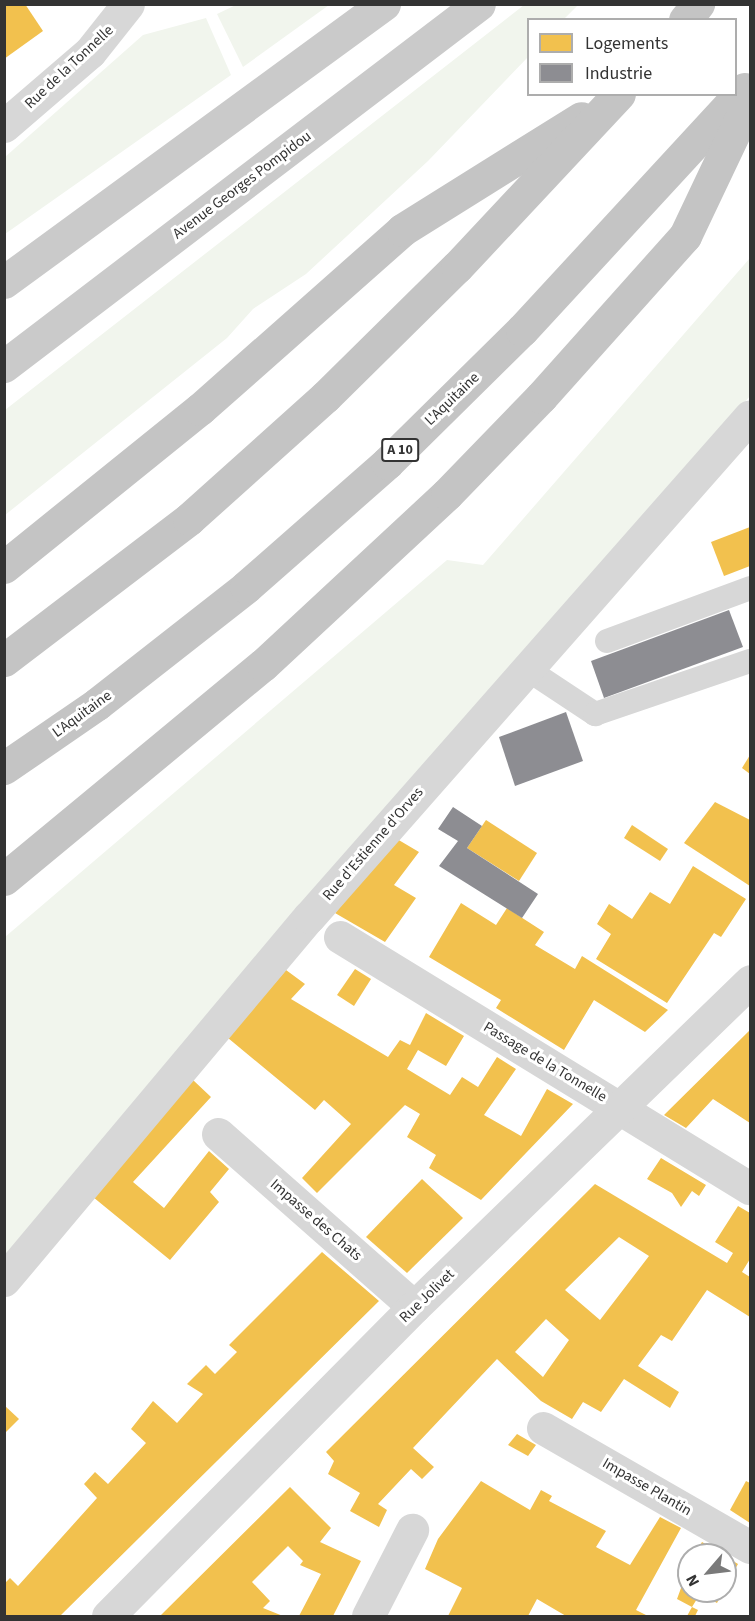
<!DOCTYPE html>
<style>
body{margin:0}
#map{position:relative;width:755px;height:1621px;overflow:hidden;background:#fff;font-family:"Source Sans 3",sans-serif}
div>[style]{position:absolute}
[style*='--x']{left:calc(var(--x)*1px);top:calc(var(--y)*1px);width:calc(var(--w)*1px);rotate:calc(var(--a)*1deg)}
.green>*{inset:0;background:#f1f5ed}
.homes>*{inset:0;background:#f2c14e}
.industry>*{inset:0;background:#8d8d92}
.lane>*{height:24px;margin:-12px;padding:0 12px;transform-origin:12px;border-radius:12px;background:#d7d7d7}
.street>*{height:33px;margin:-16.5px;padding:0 16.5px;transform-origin:16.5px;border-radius:16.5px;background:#d7d7d7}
.primary>*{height:33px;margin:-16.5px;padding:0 16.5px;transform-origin:16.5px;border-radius:16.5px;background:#cacaca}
.highway>*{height:33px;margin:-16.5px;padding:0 16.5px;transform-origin:16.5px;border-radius:16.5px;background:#c4c4c4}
span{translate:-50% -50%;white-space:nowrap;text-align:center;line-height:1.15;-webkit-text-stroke:6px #fff;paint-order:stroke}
.shield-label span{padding:2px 4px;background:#fff;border:2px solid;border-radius:4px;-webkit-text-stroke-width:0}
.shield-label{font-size:14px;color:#333;font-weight:700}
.street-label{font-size:15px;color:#333}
.frame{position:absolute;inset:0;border:6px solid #333;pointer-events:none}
.legend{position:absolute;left:527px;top:18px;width:210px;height:78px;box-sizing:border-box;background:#fff;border:2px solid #adadad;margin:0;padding:8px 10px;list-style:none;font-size:18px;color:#333}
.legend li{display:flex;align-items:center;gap:12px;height:30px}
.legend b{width:30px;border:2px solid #adadad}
.north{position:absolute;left:677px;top:1543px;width:60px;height:60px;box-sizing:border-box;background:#fff;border:2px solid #adadad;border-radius:50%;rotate:242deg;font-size:16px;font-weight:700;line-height:24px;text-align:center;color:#333}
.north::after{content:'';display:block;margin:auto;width:21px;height:27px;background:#7a7a7a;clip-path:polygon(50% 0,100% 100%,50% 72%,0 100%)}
</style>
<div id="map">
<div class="green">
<i style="clip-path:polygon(238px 4px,329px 4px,329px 5px,243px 67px,217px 14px)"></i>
<i style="clip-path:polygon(524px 5px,578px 5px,564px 19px,528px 20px,528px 57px,428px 161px,306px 274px,253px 309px,227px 338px,5px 515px,5px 410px)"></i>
<i style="clip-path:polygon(206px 18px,231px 75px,5px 234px,5px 157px,143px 35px)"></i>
<i style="clip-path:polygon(750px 258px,750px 396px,5px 1255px,5px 937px,447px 560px,483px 565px)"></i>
</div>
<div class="homes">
<i style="clip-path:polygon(4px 4px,25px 4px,43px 31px,4px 59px)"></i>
<i style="clip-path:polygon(750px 527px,750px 566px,724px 576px,711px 542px)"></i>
<i style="clip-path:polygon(750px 755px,750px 774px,742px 768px)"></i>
<i style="clip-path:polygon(715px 802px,750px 820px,750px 886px,684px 843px)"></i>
<i style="clip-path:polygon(486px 820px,537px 853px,519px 881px,467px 848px)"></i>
<i style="clip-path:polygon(632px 825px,668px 849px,660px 861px,624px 838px)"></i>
<i style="clip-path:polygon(397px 839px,419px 852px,394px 885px,416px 898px,385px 942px,335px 913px)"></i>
<i style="clip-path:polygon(693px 866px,746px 899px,721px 937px,714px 933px,667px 1003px,596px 959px,611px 934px,597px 924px,609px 904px,632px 919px,650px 892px,670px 904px)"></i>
<i style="clip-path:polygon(461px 903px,496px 925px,507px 908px,544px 932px,535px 945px,575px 969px,582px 956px,668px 1010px,645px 1032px,594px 1000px,564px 1050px,496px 1008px,501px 1000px,429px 957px)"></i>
<i style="clip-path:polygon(355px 969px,371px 979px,354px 1006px,337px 995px)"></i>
<i style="clip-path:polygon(286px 970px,305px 984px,291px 999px,388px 1057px,400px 1040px,410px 1045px,426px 1013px,464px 1036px,446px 1066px,418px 1050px,407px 1069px,450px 1095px,462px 1077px,478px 1087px,497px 1057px,516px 1069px,484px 1115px,521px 1136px,547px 1089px,573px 1104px,481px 1200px,429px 1168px,436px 1155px,407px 1137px,420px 1114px,405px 1105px,317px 1193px,302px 1178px,351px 1124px,324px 1100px,315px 1110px,228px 1038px)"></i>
<i style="clip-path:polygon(750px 1030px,750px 1123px,713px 1099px,686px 1128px,664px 1115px)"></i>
<i style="clip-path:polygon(193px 1080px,211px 1097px,133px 1182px,164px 1208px,209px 1151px,229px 1169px,210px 1192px,219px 1202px,170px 1260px,93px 1197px)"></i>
<i style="clip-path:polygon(661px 1158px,706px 1185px,699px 1196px,692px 1191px,681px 1207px,672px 1193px,647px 1179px)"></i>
<i style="clip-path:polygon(422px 1179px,463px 1218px,407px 1273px,366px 1237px)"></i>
<i style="clip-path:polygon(evenodd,595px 1184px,727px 1263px,733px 1253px,715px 1242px,738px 1206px,750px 1213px,750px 1259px,742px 1272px,750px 1277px,750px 1317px,707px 1290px,672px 1341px,661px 1335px,638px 1366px,679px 1392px,670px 1408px,624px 1379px,601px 1412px,583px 1402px,572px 1419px,541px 1401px,497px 1359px,413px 1448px,434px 1467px,422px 1479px,411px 1469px,378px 1504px,387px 1510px,379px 1527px,350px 1511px,360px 1493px,328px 1474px,334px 1461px,326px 1452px,595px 1184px,619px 1237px,649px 1256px,600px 1320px,565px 1290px,619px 1237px,595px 1184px,546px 1319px,569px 1340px,543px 1377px,515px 1352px,546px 1319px)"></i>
<i style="clip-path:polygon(322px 1252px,379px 1301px,60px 1616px,4px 1616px,4px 1584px,10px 1578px,18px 1586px,97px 1498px,84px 1484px,95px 1472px,108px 1484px,146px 1443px,131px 1429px,153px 1401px,177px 1423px,203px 1394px,187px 1384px,206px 1365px,215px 1374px,237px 1352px,229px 1345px)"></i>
<i style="clip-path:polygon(4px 1405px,19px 1419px,4px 1434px)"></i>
<i style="clip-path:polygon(517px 1434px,536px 1445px,528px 1456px,508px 1445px)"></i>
<i style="clip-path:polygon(481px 1481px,530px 1510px,541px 1490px,552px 1496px,549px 1501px,606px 1531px,596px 1547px,630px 1565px,660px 1517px,681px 1528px,636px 1610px,648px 1616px,566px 1616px,537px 1599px,528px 1616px,448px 1616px,462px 1588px,425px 1569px,438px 1539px)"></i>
<i style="clip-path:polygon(746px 1481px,750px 1483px,750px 1523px,730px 1510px)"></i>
<i style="clip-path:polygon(290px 1487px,331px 1528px,320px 1542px,361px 1561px,333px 1616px,299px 1616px,321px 1574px,300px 1565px,303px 1561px,288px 1546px,252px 1582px,270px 1601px,263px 1608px,283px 1616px,160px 1616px)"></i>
<i style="clip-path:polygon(702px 1542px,721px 1553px,724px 1555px,695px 1555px)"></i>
<i style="clip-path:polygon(725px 1556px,738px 1564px,725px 1587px)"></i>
<i style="clip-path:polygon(689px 1566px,689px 1591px,723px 1591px,717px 1603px,700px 1594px,692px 1607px,677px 1599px)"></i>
<i style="clip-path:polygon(692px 1607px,698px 1610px,695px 1616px,687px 1616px)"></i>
</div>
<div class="industry">
<i style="clip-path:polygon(729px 610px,743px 647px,604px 698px,591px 661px)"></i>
<i style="clip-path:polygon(566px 712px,583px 761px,515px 786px,499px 737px)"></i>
<i style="clip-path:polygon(453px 807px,482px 826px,467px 848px,538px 894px,522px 918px,439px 866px,458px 841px,438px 829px)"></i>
</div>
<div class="lane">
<i style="--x:607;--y:641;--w:153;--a:-20.3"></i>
<i style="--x:527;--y:669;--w:82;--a:33.5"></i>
<i style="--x:595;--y:714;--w:164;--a:-18.9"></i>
</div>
<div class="street">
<i style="--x:4;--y:126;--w:113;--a:-40.7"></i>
<i style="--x:90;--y:52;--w:61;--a:-51.6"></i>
<i style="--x:340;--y:937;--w:481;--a:31.5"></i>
<i style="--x:218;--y:1134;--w:261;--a:41.4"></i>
<i style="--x:4;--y:1280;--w:474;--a:-50"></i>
<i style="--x:309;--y:917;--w:667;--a:-48.64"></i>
<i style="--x:543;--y:1428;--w:239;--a:29.9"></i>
<i style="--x:108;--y:1616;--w:435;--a:-45.3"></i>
<i style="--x:414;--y:1307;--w:468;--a:-44.1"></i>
<i style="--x:368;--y:1616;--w:97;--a:-62.9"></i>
</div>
<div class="primary">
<i style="--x:4;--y:282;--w:471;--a:-36.2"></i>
<i style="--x:4;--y:366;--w:597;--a:-37.31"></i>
</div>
<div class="highway">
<i style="--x:685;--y:20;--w:21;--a:-51"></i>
<i style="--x:4;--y:567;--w:252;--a:-38.9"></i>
<i style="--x:200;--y:409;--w:270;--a:-41.5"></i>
<i style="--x:402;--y:230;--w:211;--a:-32"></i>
<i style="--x:4;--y:660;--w:233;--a:-37.3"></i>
<i style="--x:189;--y:519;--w:183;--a:-41.9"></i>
<i style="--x:325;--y:397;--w:185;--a:-44.6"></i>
<i style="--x:457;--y:267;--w:237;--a:-46.9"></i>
<i style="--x:4;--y:768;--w:113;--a:-34.5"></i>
<i style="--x:97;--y:704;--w:189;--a:-38.1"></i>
<i style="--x:246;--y:587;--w:188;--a:-41.3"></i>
<i style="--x:387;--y:463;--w:190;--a:-44.6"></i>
<i style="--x:522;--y:330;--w:328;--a:-47.3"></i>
<i style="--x:4;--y:879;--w:336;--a:-39.6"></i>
<i style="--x:263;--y:665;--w:251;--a:-42.9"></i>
<i style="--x:447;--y:494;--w:135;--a:-45.9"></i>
<i style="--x:541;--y:397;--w:216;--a:-48.2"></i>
<i style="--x:685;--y:236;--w:152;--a:-64.6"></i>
</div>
<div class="shield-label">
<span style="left:400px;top:450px">A 10</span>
</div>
<div class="street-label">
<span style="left:69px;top:67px;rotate:-43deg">Rue de la Tonnelle</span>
<span style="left:242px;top:185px;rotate:-37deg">Avenue Georges Pompidou</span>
<span style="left:452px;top:399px;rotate:-44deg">L'Aquitaine</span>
<span style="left:82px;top:714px;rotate:-36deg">L'Aquitaine</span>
<span style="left:373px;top:844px;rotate:-49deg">Rue d'Estienne d'Orves</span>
<span style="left:545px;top:1062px;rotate:31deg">Passage de la Tonnelle</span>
<span style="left:316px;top:1220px;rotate:41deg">Impasse des Chats</span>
<span style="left:427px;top:1296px;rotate:-44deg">Rue Jolivet</span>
<span style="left:647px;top:1487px;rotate:30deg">Impasse Plantin</span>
</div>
<div class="frame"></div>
<ul class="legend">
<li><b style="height:16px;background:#f2c14e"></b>Logements</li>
<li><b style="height:16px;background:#8d8d92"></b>Industrie</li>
</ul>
<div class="north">N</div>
</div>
